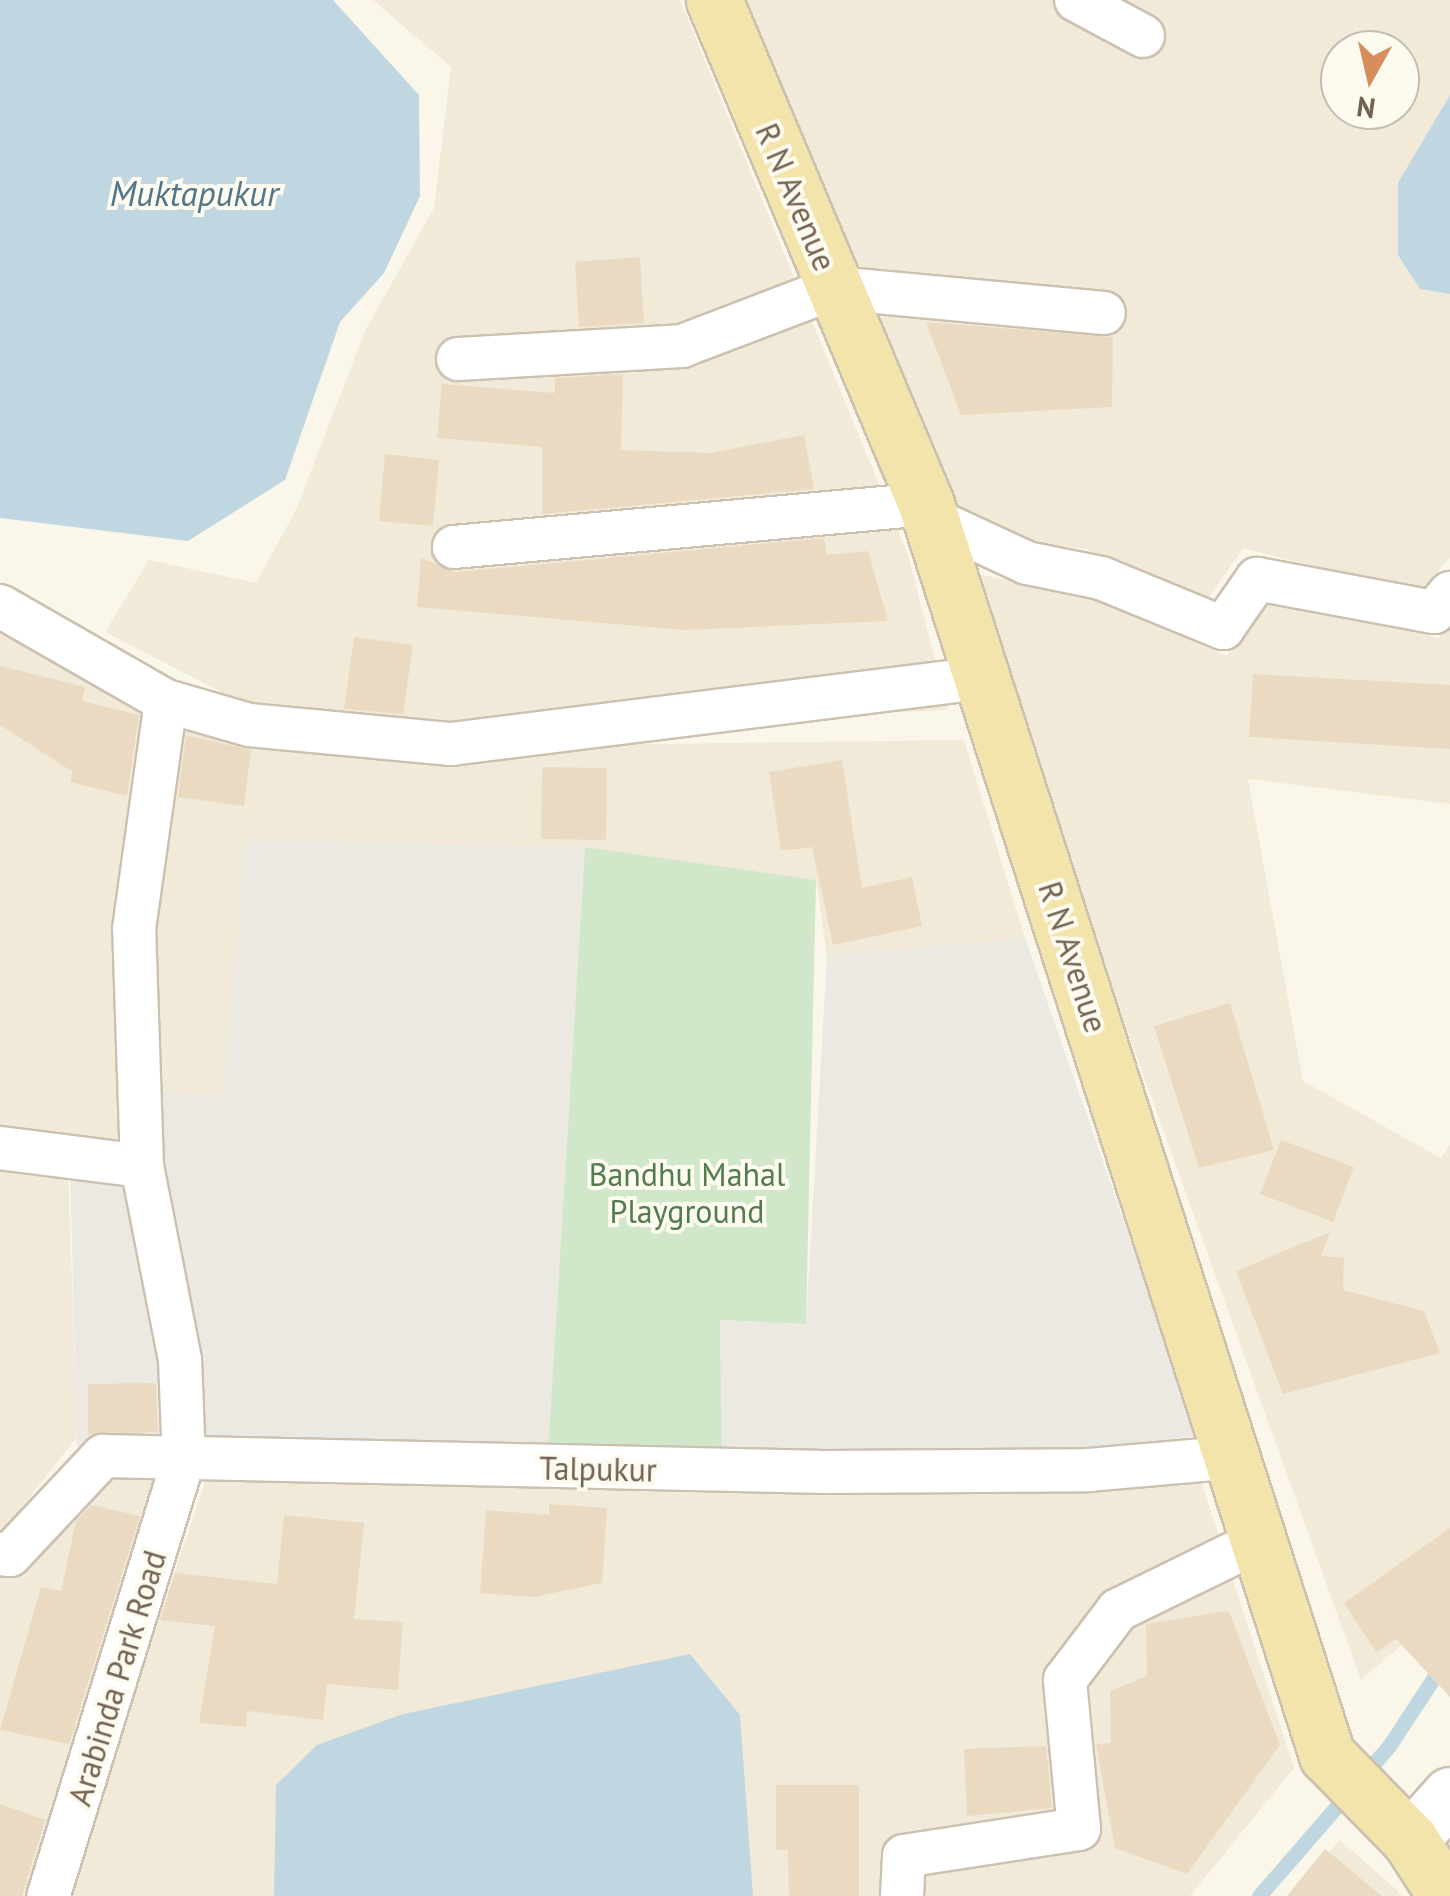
<!DOCTYPE html>
<style>
body{margin:0}
#map{position:relative;width:1450px;height:1896px;overflow:hidden;background:#faf7ea;font-family:"PT Sans",sans-serif}
div>[style]{position:absolute}
[style*='--x']{left:calc(var(--x)*1px);top:calc(var(--y)*1px);width:calc(var(--w)*1px);rotate:calc(var(--a)*1deg)}
.residential>*{inset:0;background:#f1ead9}
.industrial>*{inset:0;background:#ece9e2}
.green>*{inset:0;background:#d0e7c9}
.water>*{inset:0;background:#c0d7e2}
.stream>*{height:15px;margin:-7.5px;padding:0 7.5px;transform-origin:7.5px;border-radius:7.5px;background:#c0d7e2}
.building>*{inset:0;background:#ebdac2}
.roads{filter:drop-shadow(2px 0 #ccc1b1) drop-shadow(-2px 0 #ccc1b1) drop-shadow(0 2px #ccc1b1) drop-shadow(0 -2px #ccc1b1)}
.street>*{height:42px;margin:-21px;padding:0 21px;transform-origin:21px;border-radius:21px;background:#fff}
.secondary>*{height:55px;margin:-27.5px;padding:0 27.5px;transform-origin:27.5px;border-radius:27.5px;background:#fff}
.primary>*{height:55px;margin:-27.5px;padding:0 27.5px;transform-origin:27.5px;border-radius:27.5px;background:#f2e4aa}
span{translate:-50% -50%;white-space:nowrap;text-align:center;line-height:1.15;-webkit-text-stroke:8px #fdfaf0;paint-order:stroke}
.street-label{font-size:32px;color:#736250}
.park-label{font-size:32px;color:#527c4c}
.water-label{font-size:35px;color:#4f768a;font-style:italic}
.north{position:absolute;left:1320px;top:30px;width:100px;height:100px;box-sizing:border-box;background:#fdfaf0;border:2px solid #c6bdb0;border-radius:50%;rotate:188deg;font-size:28px;font-weight:700;line-height:40px;text-align:center;color:#736250}
.north::after{content:'';display:block;margin:auto;width:35px;height:45px;background:#d78e5c;clip-path:polygon(50% 0,100% 100%,50% 72%,0 100%)}
</style>
<div id="map">
<div class="residential">
<i style="clip-path:polygon(373px 0,680px 0,908px 555px,948px 710px,451px 730px,250px 707px,105px 632px,149px 560px,256px 583px,296px 510px,365px 331px,434px 208px,451px 67px)"></i>
<i style="clip-path:polygon(evenodd,738px 0,1450px 0,1450px 558px,1418px 593px,1243px 548px,1203px 606px,1086px 549px,946px 533px,738px 0,1340px 50px,1400px 50px,1400px 110px,1340px 110px,1340px 50px)"></i>
<i style="clip-path:polygon(962px 571px,1092px 597px,1227px 656px,1265px 594px,1438px 638px,1450px 624px,1450px 804px,1248px 779px,1303px 1081px,1441px 1158px,1450px 1145px,1450px 1603px,1361px 1680px)"></i>
<i style="clip-path:polygon(0 617px,267px 749px,964px 740px,1025px 938px,827px 956px,816px 880px,585px 847px,246px 841px,224px 1097px,159px 1090px,124px 1151px,67px 1134px,77px 1437px,0 1535px)"></i>
<i style="clip-path:polygon(109px 1475px,154px 1479px,27px 1896px,0 1896px,0 1578px)"></i>
<i style="clip-path:polygon(1199px 1475px,1294px 1768px,1190px 1896px,65px 1896px,207px 1476px,1045px 1493px)"></i>
<i style="clip-path:polygon(1340px 1840px,1398px 1891px,1401px 1896px,1288px 1896px)"></i>
</div>
<div class="industrial">
<i style="clip-path:polygon(246px 841px,585px 847px,548px 1451px,722px 1453px,720px 1320px,806px 1324px,827px 956px,1025px 938px,1199px 1436px,997px 1458px,77px 1446px,70px 1165px,154px 1176px,159px 1090px,224px 1096px)"></i>
</div>
<div class="green">
<i style="clip-path:polygon(585px 847px,816px 880px,806px 1324px,720px 1320px,722px 1453px,548px 1451px)"></i>
</div>
<div class="water">
<i style="clip-path:polygon(0 0,333px 0,419px 95px,420px 196px,384px 273px,340px 322px,285px 480px,188px 541px,0 518px)"></i>
<i style="clip-path:polygon(1450px 95px,1450px 294px,1420px 289px,1398px 255px,1398px 183px)"></i>
<i style="clip-path:polygon(690px 1654px,740px 1715px,753px 1896px,274px 1896px,276px 1785px,317px 1745px,403px 1714px)"></i>
</div>
<div class="stream">
<i style="--x:1259;--y:1896;--w:198;--a:-49.1"></i>
<i style="--x:1389;--y:1746;--w:111;--a:-56.7"></i>
</div>
<div class="building">
<i style="clip-path:polygon(640px 257px,644px 323px,579px 327px,575px 262px)"></i>
<i style="clip-path:polygon(926px 322px,1113px 337px,1112px 407px,961px 415px)"></i>
<i style="clip-path:polygon(623px 374px,621px 450px,710px 453px,804px 435px,814px 489px,542px 514px,542px 447px,437px 438px,442px 384px,555px 393px,555px 378px)"></i>
<i style="clip-path:polygon(385px 454px,439px 460px,433px 526px,379px 521px)"></i>
<i style="clip-path:polygon(824px 538px,827px 555px,868px 551px,888px 621px,685px 630px,417px 607px,421px 558px,456px 572px)"></i>
<i style="clip-path:polygon(354px 637px,413px 645px,403px 714px,344px 709px)"></i>
<i style="clip-path:polygon(0 666px,85px 687px,82px 701px,139px 715px,127px 796px,70px 782px,73px 772px,0 725px)"></i>
<i style="clip-path:polygon(1253px 674px,1450px 685px,1450px 749px,1249px 737px)"></i>
<i style="clip-path:polygon(186px 735px,251px 750px,244px 806px,178px 797px)"></i>
<i style="clip-path:polygon(842px 760px,862px 888px,912px 877px,922px 926px,833px 945px,812px 847px,781px 851px,769px 772px)"></i>
<i style="clip-path:polygon(542px 767px,607px 768px,606px 840px,541px 839px)"></i>
<i style="clip-path:polygon(1230px 1003px,1274px 1150px,1199px 1168px,1154px 1026px)"></i>
<i style="clip-path:polygon(1281px 1140px,1354px 1167px,1333px 1222px,1260px 1194px)"></i>
<i style="clip-path:polygon(1330px 1232px,1321px 1256px,1344px 1258px,1343px 1290px,1424px 1311px,1440px 1353px,1283px 1394px,1236px 1271px)"></i>
<i style="clip-path:polygon(156px 1383px,158px 1432px,88px 1434px,88px 1384px)"></i>
<i style="clip-path:polygon(549px 1504px,607px 1508px,602px 1583px,534px 1597px,480px 1593px,486px 1510px,549px 1515px)"></i>
<i style="clip-path:polygon(91px 1505px,140px 1516px,69px 1744px,0 1730px,41px 1587px,61px 1591px,76px 1521px)"></i>
<i style="clip-path:polygon(284px 1515px,364px 1523px,354px 1619px,403px 1622px,398px 1690px,327px 1684px,323px 1720px,247px 1711px,246px 1727px,199px 1723px,215px 1626px,160px 1620px,175px 1573px,277px 1584px)"></i>
<i style="clip-path:polygon(1450px 1528px,1450px 1697px,1396px 1639px,1376px 1652px,1344px 1603px)"></i>
<i style="clip-path:polygon(1229px 1611px,1280px 1745px,1187px 1874px,1115px 1848px,1096px 1744px,1111px 1743px,1110px 1691px,1147px 1676px,1146px 1624px)"></i>
<i style="clip-path:polygon(1046px 1746px,1052px 1808px,967px 1816px,964px 1749px)"></i>
<i style="clip-path:polygon(776px 1785px,859px 1785px,859px 1896px,789px 1896px,788px 1850px,776px 1850px)"></i>
<i style="clip-path:polygon(0 1804px,45px 1820px,22px 1896px,0 1896px)"></i>
<i style="clip-path:polygon(1325px 1849px,1382px 1896px,1287px 1896px)"></i>
</div>
<div class="roads">
<div class="street">
<i style="--x:1076;--y:0;--w:76;--a:28.2"></i>
<i style="--x:458;--y:359;--w:224;--a:-3.3"></i>
<i style="--x:682;--y:346;--w:163;--a:-20.9"></i>
<i style="--x:834;--y:288;--w:271;--a:5.3"></i>
<i style="--x:930;--y:518;--w:107;--a:24.9"></i>
<i style="--x:1027;--y:563;--w:76;--a:11.5"></i>
<i style="--x:1101;--y:578;--w:132;--a:22.3"></i>
<i style="--x:1223;--y:628;--w:60;--a:-55.2"></i>
<i style="--x:1257;--y:579;--w:180;--a:10.6"></i>
<i style="--x:1434;--y:612;--w:25;--a:-50"></i>
<i style="--x:454;--y:547;--w:474;--a:-5.2"></i>
<i style="--x:0;--y:606;--w:191;--a:29.8"></i>
<i style="--x:166;--y:701;--w:86;--a:16.1"></i>
<i style="--x:249;--y:725;--w:203;--a:5.4"></i>
<i style="--x:451;--y:744;--w:534;--a:-7.1"></i>
<i style="--x:0;--y:1148;--w:143;--a:7.2"></i>
<i style="--x:142;--y:1166;--w:198;--a:78.9"></i>
<i style="--x:180;--y:1360;--w:98;--a:87.7"></i>
<i style="--x:184;--y:1458;--w:459;--a:107.2"></i>
<i style="--x:142;--y:1166;--w:237;--a:-91.9"></i>
<i style="--x:134;--y:929;--w:230;--a:-82"></i>
<i style="--x:0;--y:1554;--w:10;--a:6"></i>
<i style="--x:10;--y:1555;--w:136;--a:-46.8"></i>
<i style="--x:103;--y:1456;--w:723;--a:1.27"></i>
<i style="--x:826;--y:1472;--w:263;--a:-0.4"></i>
<i style="--x:1089;--y:1470;--w:150;--a:-5"></i>
<i style="--x:902;--y:1896;--w:40;--a:-87.1"></i>
<i style="--x:904;--y:1856;--w:177;--a:-8.8"></i>
<i style="--x:1079;--y:1829;--w:150;--a:-95.4"></i>
<i style="--x:1065;--y:1680;--w:88;--a:-52.9"></i>
<i style="--x:1118;--y:1610;--w:161;--a:-26.1"></i>
</div>
<div class="secondary">
<i style="--x:1410;--y:1840;--w:60;--a:-48.4"></i>
</div>
<div class="primary">
<i style="--x:714;--y:0;--w:547;--a:67.19"></i>
<i style="--x:926;--y:504;--w:1314;--a:72.23"></i>
<i style="--x:1327;--y:1755;--w:119;--a:45.7"></i>
<i style="--x:1410;--y:1840;--w:67;--a:57.3"></i>
</div>
</div>
<div class="street-label">
<span style="left:796px;top:197px;rotate:67deg">R N Avenue</span>
<span style="left:1073px;top:957px;rotate:72deg">R N Avenue</span>
<span style="left:598px;top:1469px;rotate:1deg">Talpukur</span>
<span style="left:117px;top:1678px;rotate:-73deg">Arabinda Park Road</span>
</div>
<div class="park-label">
<span style="left:687px;top:1193px">Bandhu Mahal<br>Playground</span>
</div>
<div class="water-label">
<span style="left:194px;top:193px">Muktapukur</span>
</div>
<div class="north">N</div>
</div>
